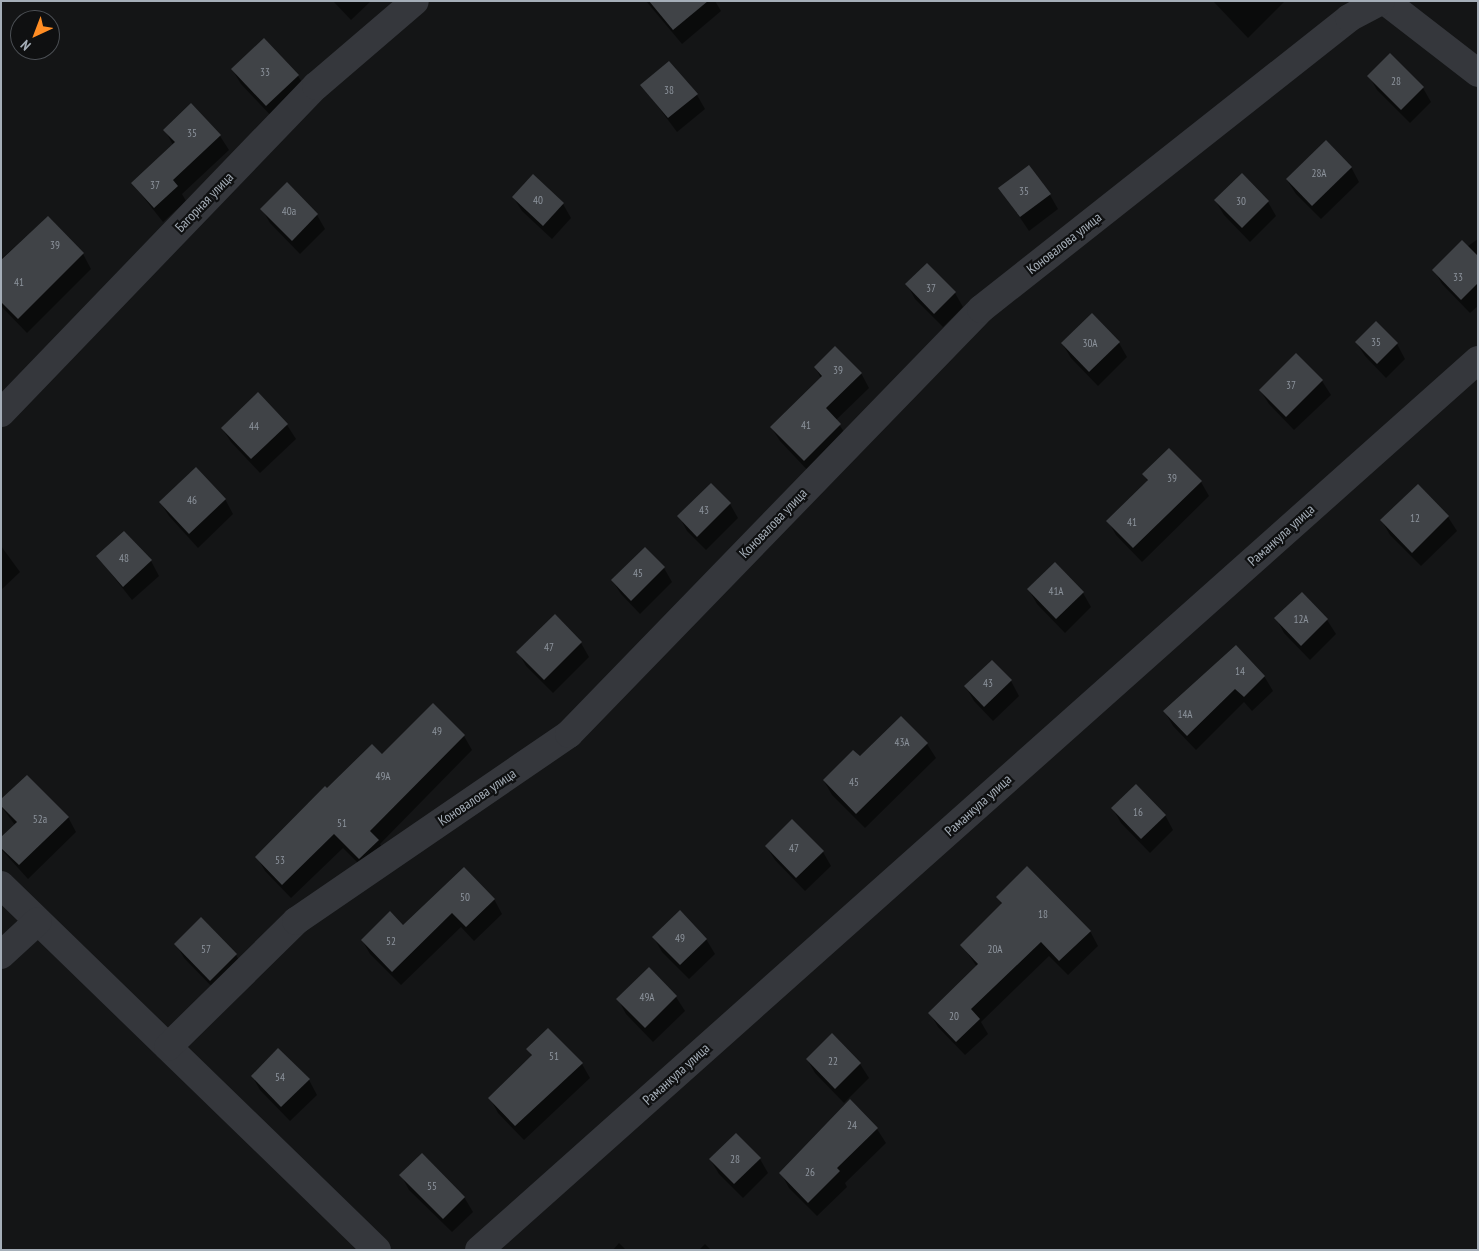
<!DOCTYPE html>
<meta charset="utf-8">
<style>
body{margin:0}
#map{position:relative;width:1479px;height:1251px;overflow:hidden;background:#141516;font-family:"PT Sans Narrow",sans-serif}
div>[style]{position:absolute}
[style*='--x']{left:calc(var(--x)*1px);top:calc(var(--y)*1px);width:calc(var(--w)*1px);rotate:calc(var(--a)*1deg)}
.shadow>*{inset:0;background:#0007}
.building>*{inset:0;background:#404347}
.street>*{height:28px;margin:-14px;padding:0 14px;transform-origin:14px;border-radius:14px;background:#35373c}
span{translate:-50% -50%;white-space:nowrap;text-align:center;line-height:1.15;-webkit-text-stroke:4.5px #0f1011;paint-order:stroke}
.number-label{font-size:11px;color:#8c939c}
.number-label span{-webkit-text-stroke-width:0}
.street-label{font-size:14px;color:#a5aeb8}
.frame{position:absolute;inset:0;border:2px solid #a5aeb8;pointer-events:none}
.north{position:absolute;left:10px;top:10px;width:50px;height:50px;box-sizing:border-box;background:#0f1011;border:1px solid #4b4f54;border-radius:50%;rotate:223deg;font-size:14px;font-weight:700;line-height:20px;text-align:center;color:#a5aeb8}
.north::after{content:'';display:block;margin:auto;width:18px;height:22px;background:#ff8d24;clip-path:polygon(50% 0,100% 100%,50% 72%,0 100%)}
</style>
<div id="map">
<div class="shadow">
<i style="clip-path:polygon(333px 1px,371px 1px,351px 20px)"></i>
<i style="clip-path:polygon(646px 1px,715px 1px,721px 11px,682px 44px)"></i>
<i style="clip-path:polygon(1213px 1px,1284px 1px,1284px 2px,1248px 38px)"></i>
<i style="clip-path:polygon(264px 39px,298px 76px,307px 90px,275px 120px,241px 84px,232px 69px)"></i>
<i style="clip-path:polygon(1369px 76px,1423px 88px,1431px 102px,1410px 123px,1377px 90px)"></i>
<i style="clip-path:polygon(642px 85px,697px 95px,705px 109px,677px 132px)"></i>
<i style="clip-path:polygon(191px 105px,220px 136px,229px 150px,182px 194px,186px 201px,163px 222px,133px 184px,173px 145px,165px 130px)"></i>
<i style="clip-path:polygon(1351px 167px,1359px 182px,1321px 219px,1296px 194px,1287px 180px)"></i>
<i style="clip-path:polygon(287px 184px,317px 215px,325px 229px,300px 254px,270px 223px,262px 209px)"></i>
<i style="clip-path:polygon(1000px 188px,1050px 195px,1058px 209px,1029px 231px)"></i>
<i style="clip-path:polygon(513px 197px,563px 204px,571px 218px,552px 239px,522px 211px)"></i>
<i style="clip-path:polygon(1215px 200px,1268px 202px,1276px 216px,1250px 242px,1224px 215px)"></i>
<i style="clip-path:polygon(48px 217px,83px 254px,91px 269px,27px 333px,1px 306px,1px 259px)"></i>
<i style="clip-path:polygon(1478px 239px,1478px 306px,1470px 313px,1442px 284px,1434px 270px)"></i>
<i style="clip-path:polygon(907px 284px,955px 293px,963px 307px,943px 327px,915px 299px)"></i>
<i style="clip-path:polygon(1376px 323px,1397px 344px,1405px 359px,1386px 378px,1365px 356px,1356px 342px)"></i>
<i style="clip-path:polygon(1062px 343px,1119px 343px,1127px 357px,1098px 386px,1071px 358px)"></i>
<i style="clip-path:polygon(1296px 355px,1322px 381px,1331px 395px,1294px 430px,1269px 404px,1260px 390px)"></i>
<i style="clip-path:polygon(815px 367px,861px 373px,869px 388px,836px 420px,849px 439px,812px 475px,780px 441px,771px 427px,821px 378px)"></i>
<i style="clip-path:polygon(258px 394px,287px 425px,296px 439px,260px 473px,231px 442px,222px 428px)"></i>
<i style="clip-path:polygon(1144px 475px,1201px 482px,1209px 496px,1142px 562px,1116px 535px,1108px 521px,1148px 482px)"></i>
<i style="clip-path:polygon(711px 485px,730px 504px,738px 518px,706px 550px,687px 531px,679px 516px)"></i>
<i style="clip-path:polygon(1418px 486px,1448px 517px,1457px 531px,1421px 566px,1390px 535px,1382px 521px)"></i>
<i style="clip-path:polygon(225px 499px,233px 514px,198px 548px,169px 516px,160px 502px)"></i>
<i style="clip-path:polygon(1px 546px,20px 572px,1px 590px)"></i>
<i style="clip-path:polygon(98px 557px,151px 561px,159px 576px,132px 600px)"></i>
<i style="clip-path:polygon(664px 568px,672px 582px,640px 614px,621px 594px,612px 580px)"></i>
<i style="clip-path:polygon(1029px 590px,1083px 593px,1091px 607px,1065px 633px,1037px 604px)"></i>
<i style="clip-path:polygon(1302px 593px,1327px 620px,1336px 634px,1310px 660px,1284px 633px,1276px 618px)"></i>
<i style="clip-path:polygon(581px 643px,589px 657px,553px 693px,526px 666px,518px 652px)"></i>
<i style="clip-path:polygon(992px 661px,1011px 681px,1019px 696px,993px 721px,974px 701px,966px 687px)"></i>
<i style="clip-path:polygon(1264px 676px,1273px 691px,1252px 711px,1244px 702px,1196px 750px,1173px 726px,1165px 712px)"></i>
<i style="clip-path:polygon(901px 717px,927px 744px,936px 758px,865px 828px,832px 795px,824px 781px,860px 758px)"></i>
<i style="clip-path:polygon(464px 736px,472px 750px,380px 844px,386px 855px,368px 873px,343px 848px,291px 898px,265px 871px,257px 857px,327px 789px,382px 756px)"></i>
<i style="clip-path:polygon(1px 806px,68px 817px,76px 832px,28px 879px,1px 849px,1px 839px,15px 825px)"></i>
<i style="clip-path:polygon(1113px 809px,1165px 815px,1173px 830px,1150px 853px,1121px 823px)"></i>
<i style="clip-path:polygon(766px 846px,823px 852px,831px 866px,805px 891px,775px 860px)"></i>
<i style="clip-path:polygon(998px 897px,1090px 931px,1098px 946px,1068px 975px,1049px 956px,981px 1022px,988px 1034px,965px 1055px,938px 1027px,930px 1013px,977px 967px,962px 945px,1002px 905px)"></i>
<i style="clip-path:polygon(494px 899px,502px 914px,474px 941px,461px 927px,401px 985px,370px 954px,362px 940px)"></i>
<i style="clip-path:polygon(201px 919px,236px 955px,244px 969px,219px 994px,184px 958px,176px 944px)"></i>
<i style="clip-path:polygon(654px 938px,706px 939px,715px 954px,689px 979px,662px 952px)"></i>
<i style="clip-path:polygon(649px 968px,676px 997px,685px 1011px,653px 1042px,626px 1014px,618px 999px)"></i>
<i style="clip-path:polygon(832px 1035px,860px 1064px,869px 1078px,844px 1103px,815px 1073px,807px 1059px)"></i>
<i style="clip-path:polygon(528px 1049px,582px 1064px,590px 1078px,524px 1140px,498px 1113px,490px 1098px,532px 1057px)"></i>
<i style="clip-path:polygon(252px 1076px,309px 1080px,317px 1095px,290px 1121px,260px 1090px)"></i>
<i style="clip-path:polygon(850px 1101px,877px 1129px,886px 1143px,845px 1183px,847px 1187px,817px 1216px,789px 1188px,781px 1173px)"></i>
<i style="clip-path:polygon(710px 1159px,760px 1159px,768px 1173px,743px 1198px,719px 1174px)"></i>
<i style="clip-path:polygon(401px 1175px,464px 1197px,473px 1212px,452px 1232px,409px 1190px)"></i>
<i style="clip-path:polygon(619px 1243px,626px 1250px,613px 1250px)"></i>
<i style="clip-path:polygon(705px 1244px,711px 1250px,699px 1250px)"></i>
</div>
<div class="building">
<i style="clip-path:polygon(649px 1px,708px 1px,673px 30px)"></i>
<i style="clip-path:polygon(264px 38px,299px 75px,266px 106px,231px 69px)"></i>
<i style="clip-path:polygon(1390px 53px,1424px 87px,1401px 110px,1367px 76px)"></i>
<i style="clip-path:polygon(669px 61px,698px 94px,668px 118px,640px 85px)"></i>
<i style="clip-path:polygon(191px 103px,221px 135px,173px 180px,178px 186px,154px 208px,131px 183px,175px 142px,163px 130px)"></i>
<i style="clip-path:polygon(1326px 140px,1352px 167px,1312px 206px,1286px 179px)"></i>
<i style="clip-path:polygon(1029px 165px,1051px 194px,1020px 217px,998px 188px)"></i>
<i style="clip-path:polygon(1242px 173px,1269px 201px,1242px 228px,1214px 200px)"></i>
<i style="clip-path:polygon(533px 174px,564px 203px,543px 226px,512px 197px)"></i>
<i style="clip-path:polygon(287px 182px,318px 214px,292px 241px,260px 209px)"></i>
<i style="clip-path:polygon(48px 216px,84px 253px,18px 319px,1px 302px,1px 260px)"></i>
<i style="clip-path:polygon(1462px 240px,1478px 256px,1478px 283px,1461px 300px,1432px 270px)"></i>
<i style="clip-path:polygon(927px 263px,956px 292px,934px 314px,905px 284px)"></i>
<i style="clip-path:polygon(1092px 313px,1120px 342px,1089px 372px,1061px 343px)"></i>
<i style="clip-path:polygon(1376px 321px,1398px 343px,1377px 364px,1355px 342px)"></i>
<i style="clip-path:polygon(835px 346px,862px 373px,826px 408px,841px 424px,804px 461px,770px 427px,822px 376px,814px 367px)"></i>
<i style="clip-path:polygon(1296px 353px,1323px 380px,1286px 417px,1259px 390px)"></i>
<i style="clip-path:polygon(258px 392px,288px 424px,251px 459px,221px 428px)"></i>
<i style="clip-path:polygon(1169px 448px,1202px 481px,1133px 548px,1106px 521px,1148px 480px,1142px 474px)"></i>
<i style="clip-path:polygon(196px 467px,226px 499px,189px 534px,159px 502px)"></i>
<i style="clip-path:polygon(711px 483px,731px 503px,697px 537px,677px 516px)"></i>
<i style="clip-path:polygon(1418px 484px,1449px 516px,1412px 553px,1380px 520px)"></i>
<i style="clip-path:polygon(124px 531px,152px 560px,123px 587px,96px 556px)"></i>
<i style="clip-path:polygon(645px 547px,665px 567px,631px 601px,611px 580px)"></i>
<i style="clip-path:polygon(1055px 562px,1084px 592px,1056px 619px,1027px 589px)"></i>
<i style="clip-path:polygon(1302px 592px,1328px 619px,1301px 646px,1274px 618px)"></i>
<i style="clip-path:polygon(555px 614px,582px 642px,544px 680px,516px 652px)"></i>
<i style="clip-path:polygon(1236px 645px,1265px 676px,1244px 697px,1235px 689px,1187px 736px,1163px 711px)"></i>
<i style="clip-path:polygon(992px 660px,1012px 680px,984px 707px,964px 686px)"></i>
<i style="clip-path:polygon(433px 703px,465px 735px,370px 831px,379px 840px,359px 859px,334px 834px,282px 885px,255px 857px,325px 786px,327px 788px,372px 744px,382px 754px)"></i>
<i style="clip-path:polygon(901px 716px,928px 743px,856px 814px,823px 780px,853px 750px,860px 756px)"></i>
<i style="clip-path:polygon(27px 775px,69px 817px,19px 865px,1px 848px,1px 837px,17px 822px,1px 806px,1px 799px)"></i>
<i style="clip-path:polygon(1136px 784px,1166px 815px,1141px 839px,1111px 808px)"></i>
<i style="clip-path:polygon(792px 819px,824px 851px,796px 878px,765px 846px)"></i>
<i style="clip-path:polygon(1027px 866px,1091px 931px,1059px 961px,1041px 942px,971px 1009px,980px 1019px,956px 1042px,928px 1013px,978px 964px,960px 945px,1002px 903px,996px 897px)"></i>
<i style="clip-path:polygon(464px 867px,495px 899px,466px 927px,452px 913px,392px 972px,361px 940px,390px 911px,403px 925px)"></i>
<i style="clip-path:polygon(680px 910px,707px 939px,680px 965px,652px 937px)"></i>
<i style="clip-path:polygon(201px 917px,237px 954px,210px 981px,174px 944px)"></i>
<i style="clip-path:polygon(649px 967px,677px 996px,645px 1028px,616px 999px)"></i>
<i style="clip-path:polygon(548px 1028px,583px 1063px,515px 1126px,488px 1098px,532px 1055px,526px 1049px)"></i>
<i style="clip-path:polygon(832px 1033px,861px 1063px,835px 1089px,806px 1059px)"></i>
<i style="clip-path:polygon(278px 1048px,310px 1079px,281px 1107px,251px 1076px)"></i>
<i style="clip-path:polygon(850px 1099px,878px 1128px,837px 1168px,840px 1171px,808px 1203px,779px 1173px)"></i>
<i style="clip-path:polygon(736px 1133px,761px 1158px,734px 1184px,709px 1159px)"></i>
<i style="clip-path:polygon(422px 1153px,465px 1197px,443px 1219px,399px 1175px)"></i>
</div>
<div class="street">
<i style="--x:1385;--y:1;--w:118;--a:37.7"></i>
<i style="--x:1;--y:413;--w:454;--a:-46.1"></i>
<i style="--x:316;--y:86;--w:130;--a:-40.6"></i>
<i style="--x:1;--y:885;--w:524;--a:44.15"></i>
<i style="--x:1;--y:955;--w:50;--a:-42.6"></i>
<i style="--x:168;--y:1047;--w:180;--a:-44.5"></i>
<i style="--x:296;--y:921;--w:331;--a:-34.4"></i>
<i style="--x:569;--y:734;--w:592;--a:-45.89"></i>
<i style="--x:981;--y:309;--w:469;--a:-38.3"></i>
<i style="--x:1349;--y:18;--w:36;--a:-28"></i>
<i style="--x:479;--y:1250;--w:1338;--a:-41.7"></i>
</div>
<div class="number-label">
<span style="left:265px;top:72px">33</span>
<span style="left:1396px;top:81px">28</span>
<span style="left:669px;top:90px">38</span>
<span style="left:192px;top:133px">35</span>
<span style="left:1319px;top:173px">28А</span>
<span style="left:155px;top:185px">37</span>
<span style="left:1024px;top:191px">35</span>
<span style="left:538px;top:200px">40</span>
<span style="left:1241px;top:201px">30</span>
<span style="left:289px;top:211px">40а</span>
<span style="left:55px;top:245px">39</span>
<span style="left:1458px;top:277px">33</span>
<span style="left:19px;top:282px">41</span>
<span style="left:931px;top:288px">37</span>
<span style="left:1376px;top:342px">35</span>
<span style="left:1090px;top:343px">30А</span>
<span style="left:838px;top:370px">39</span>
<span style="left:1291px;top:385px">37</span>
<span style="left:806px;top:425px">41</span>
<span style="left:254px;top:426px">44</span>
<span style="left:1172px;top:478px">39</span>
<span style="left:192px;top:500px">46</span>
<span style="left:704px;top:510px">43</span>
<span style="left:1415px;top:518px">12</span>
<span style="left:1132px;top:522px">41</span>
<span style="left:124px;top:558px">48</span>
<span style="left:638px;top:573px">45</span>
<span style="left:1056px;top:591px">41А</span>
<span style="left:1301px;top:619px">12А</span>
<span style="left:549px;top:647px">47</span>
<span style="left:1240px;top:671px">14</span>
<span style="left:988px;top:683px">43</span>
<span style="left:1185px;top:714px">14А</span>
<span style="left:437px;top:731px">49</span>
<span style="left:902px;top:742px">43А</span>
<span style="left:383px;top:776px">49А</span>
<span style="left:854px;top:782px">45</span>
<span style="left:1138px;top:812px">16</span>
<span style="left:40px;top:819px">52а</span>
<span style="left:342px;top:823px">51</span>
<span style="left:794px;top:848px">47</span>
<span style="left:280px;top:860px">53</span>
<span style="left:465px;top:897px">50</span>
<span style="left:1043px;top:914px">18</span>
<span style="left:680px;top:938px">49</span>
<span style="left:391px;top:941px">52</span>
<span style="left:206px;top:949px">57</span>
<span style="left:995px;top:949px">20А</span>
<span style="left:647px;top:997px">49А</span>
<span style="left:954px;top:1016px">20</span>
<span style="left:554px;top:1056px">51</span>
<span style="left:833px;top:1061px">22</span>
<span style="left:280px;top:1077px">54</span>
<span style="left:852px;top:1125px">24</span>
<span style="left:735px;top:1159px">28</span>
<span style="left:810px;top:1172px">26</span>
<span style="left:432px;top:1186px">55</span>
</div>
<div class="street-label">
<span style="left:204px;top:202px;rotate:-46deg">Багорная улица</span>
<span style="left:1064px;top:243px;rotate:-38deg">Коновалова улица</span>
<span style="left:773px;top:523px;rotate:-46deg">Коновалова улица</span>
<span style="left:1281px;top:535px;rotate:-42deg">Раманкула улица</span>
<span style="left:477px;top:797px;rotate:-34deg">Коновалова улица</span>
<span style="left:978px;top:805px;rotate:-42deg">Раманкула улица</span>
<span style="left:676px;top:1074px;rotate:-42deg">Раманкула улица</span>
</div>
<div class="frame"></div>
<div class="north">N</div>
</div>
